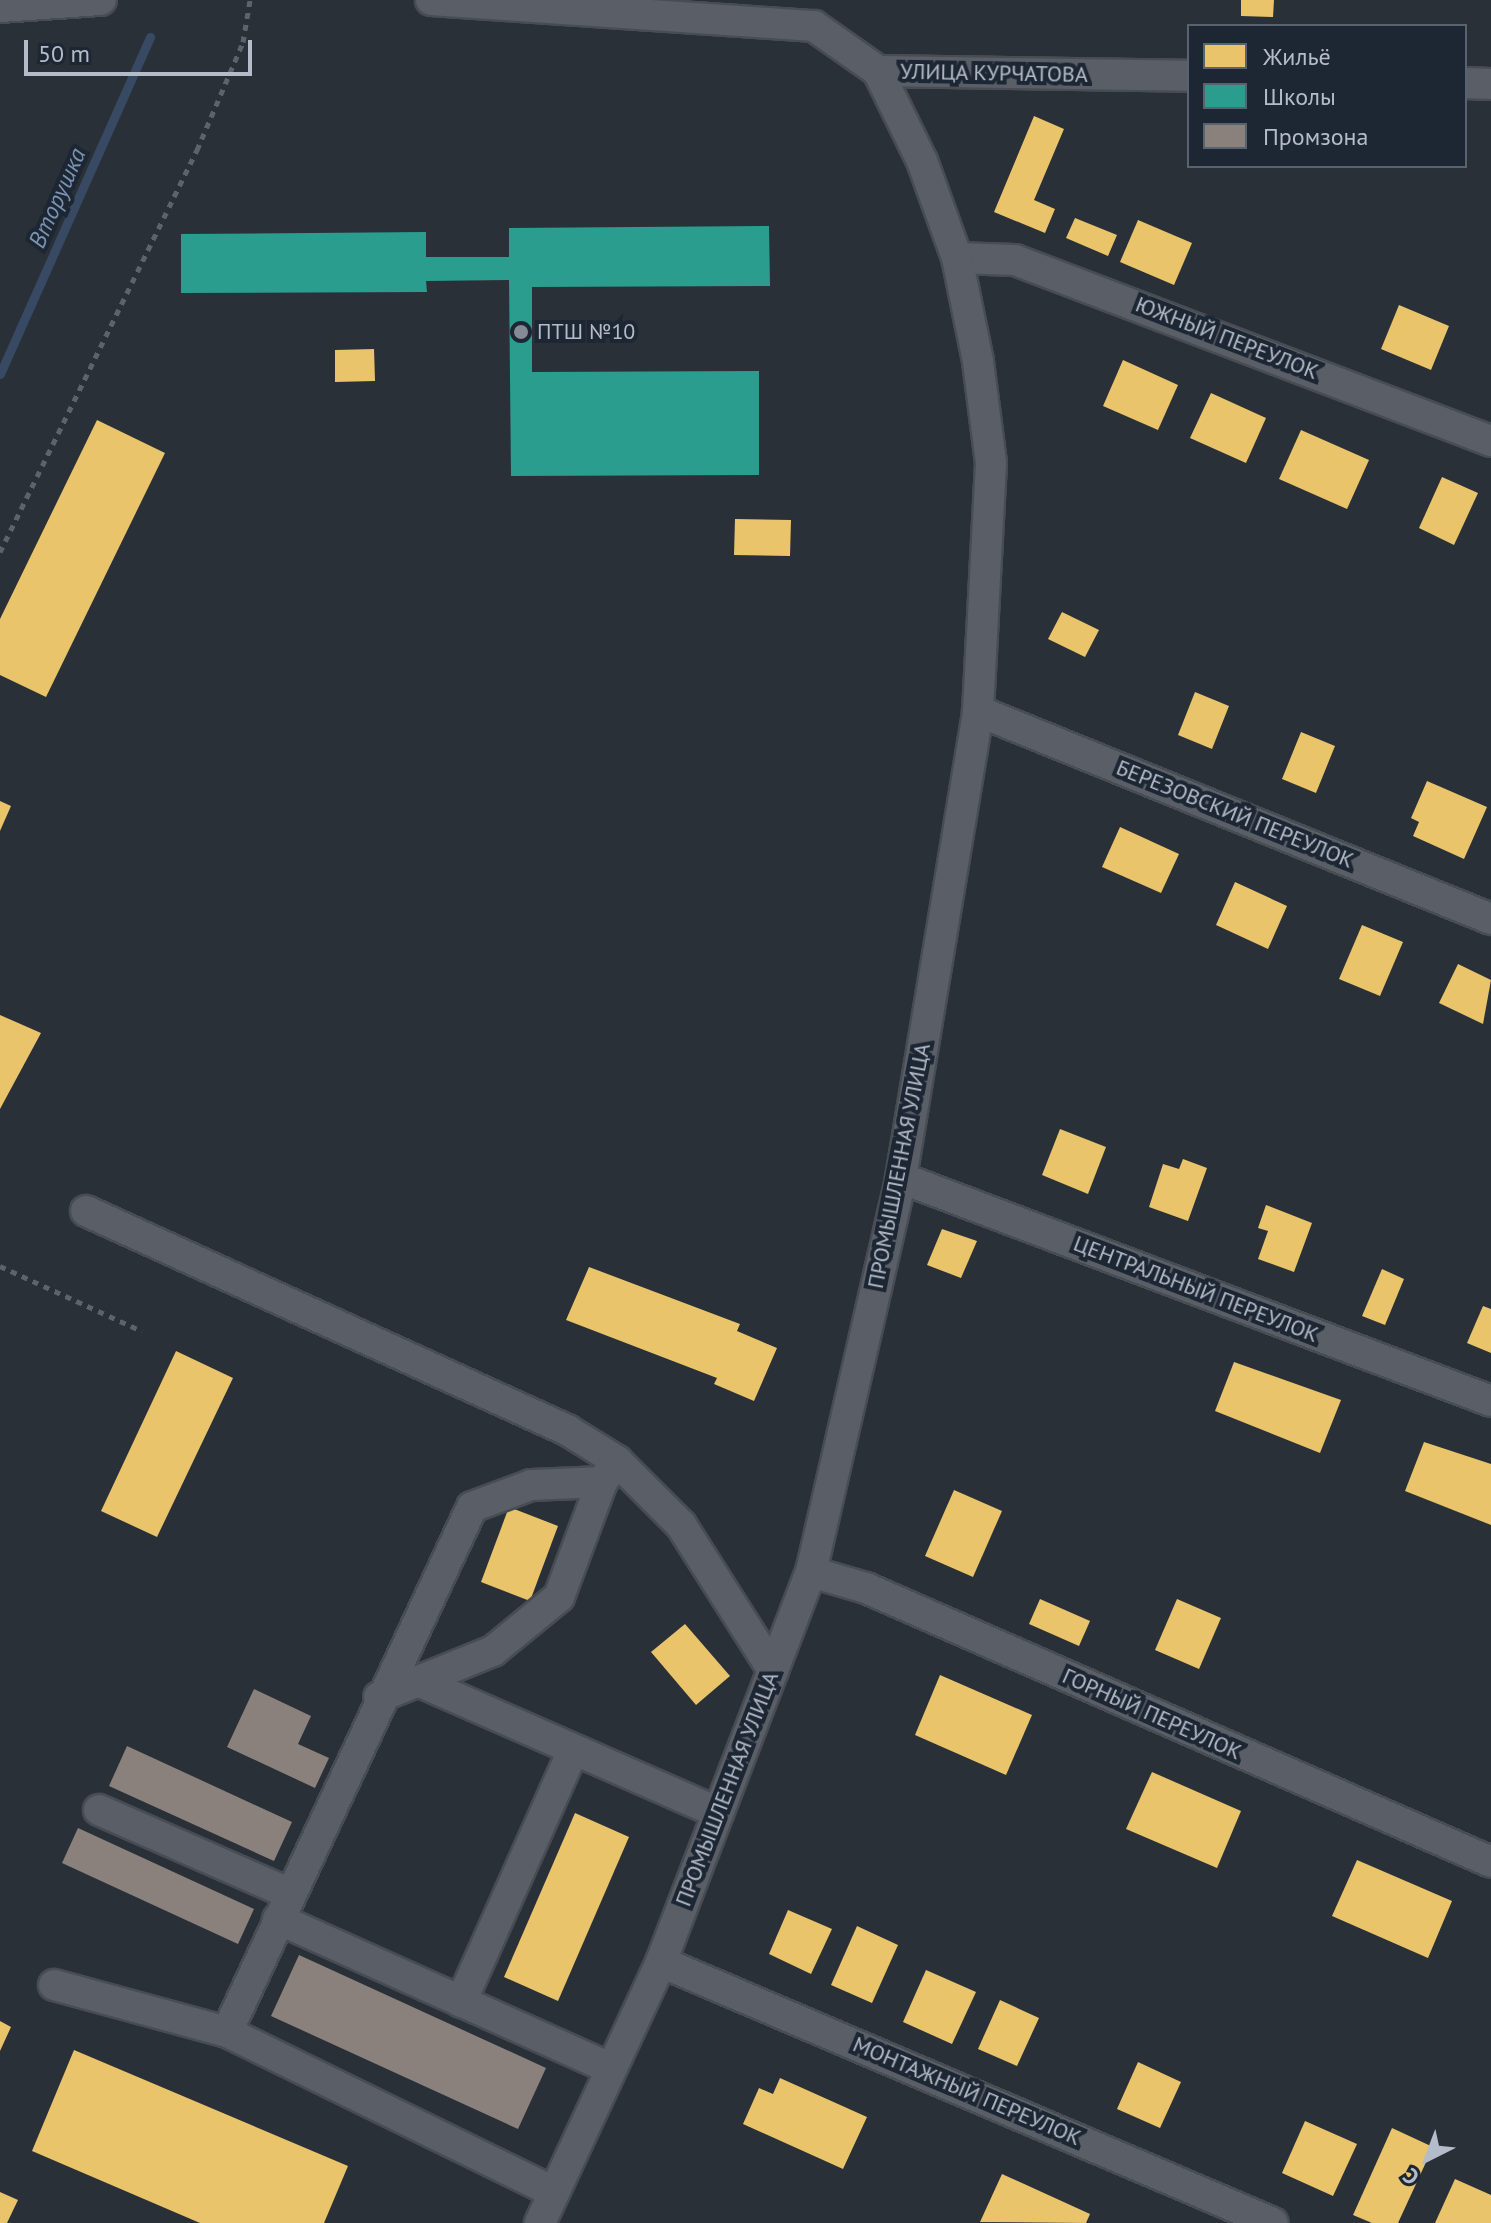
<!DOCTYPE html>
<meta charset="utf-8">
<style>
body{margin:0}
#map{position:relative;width:1491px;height:2223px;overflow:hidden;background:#2a3038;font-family:"PT Sans",sans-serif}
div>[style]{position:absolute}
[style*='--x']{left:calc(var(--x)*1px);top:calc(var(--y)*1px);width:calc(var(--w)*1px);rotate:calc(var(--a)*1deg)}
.homes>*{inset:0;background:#e9c46a}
.schools>*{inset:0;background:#2a9d8f}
.industry>*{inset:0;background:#8a817c}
.stream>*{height:9px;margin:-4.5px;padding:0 4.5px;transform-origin:4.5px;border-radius:4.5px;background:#384963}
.path>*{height:5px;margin-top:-2.5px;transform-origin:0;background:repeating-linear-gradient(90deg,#5d636a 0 6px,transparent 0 12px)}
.roads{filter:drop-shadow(2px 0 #484c53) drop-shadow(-2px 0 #484c53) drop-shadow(0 2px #484c53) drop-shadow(0 -2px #484c53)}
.minor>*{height:30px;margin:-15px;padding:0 15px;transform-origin:15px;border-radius:15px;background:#5a5e66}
.dots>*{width:22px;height:22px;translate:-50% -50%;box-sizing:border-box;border:4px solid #1d2633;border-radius:50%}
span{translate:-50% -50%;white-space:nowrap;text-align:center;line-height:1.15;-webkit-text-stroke:8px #1d2633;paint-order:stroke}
.street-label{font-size:22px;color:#b4bcc9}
.poi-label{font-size:22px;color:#b4bcc9}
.left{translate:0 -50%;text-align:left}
.water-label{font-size:24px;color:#7c92b1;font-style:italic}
.legend{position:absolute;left:1187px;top:24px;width:280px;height:144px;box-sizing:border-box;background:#1d2633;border:2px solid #59626f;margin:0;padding:10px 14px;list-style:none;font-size:24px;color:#b4bcc9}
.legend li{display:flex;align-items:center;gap:16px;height:40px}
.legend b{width:40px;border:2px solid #59626f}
.north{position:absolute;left:1387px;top:2119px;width:80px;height:80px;-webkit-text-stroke:6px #1d2633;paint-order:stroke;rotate:222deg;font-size:22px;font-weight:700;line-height:32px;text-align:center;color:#b4bcc9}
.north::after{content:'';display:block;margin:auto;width:28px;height:36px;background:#b4bcc9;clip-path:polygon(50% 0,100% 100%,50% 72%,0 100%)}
.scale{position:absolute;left:24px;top:40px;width:228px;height:36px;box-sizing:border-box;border:4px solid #b4bcc9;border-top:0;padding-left:10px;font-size:24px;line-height:28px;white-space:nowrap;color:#b4bcc9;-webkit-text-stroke:6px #1d2633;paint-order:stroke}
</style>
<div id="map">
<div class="homes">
<i style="clip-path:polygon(1241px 0,1274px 0,1273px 17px,1241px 16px)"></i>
<i style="clip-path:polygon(1034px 116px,1064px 129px,1034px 200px,1055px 209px,1045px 233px,994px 212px)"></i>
<i style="clip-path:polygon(1075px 218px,1117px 235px,1108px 256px,1066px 238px)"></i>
<i style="clip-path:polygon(1138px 220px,1192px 243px,1174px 285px,1120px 262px)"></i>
<i style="clip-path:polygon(1399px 305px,1449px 326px,1431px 370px,1381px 349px)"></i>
<i style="clip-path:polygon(374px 349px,375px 381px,335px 382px,335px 350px)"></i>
<i style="clip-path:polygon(1123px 360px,1178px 385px,1158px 430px,1103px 406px)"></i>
<i style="clip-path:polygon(1211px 393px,1266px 418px,1246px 463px,1190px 438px)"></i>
<i style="clip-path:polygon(97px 420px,165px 453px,46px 697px,0 675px,0 619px)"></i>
<i style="clip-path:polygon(1301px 430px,1369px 460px,1347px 509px,1279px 479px)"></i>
<i style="clip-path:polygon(1442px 477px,1478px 493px,1454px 545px,1419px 528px)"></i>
<i style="clip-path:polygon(735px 519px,791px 520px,790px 556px,734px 555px)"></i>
<i style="clip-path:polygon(1062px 612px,1099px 630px,1085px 657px,1048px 639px)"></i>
<i style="clip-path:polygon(1195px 692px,1229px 706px,1212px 749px,1178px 735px)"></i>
<i style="clip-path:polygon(1301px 732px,1335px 746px,1316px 793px,1282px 779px)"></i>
<i style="clip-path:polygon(1427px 781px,1487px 807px,1464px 859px,1413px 836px,1419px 822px,1411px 818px)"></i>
<i style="clip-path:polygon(0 801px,11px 806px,0 831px)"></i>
<i style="clip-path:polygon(1120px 827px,1179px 854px,1161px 893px,1102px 867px)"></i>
<i style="clip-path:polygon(1235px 882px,1287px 906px,1268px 949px,1216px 925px)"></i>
<i style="clip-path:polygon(1362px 925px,1403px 942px,1380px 996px,1339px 979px)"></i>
<i style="clip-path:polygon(1458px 964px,1491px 980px,1483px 1024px,1439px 1003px)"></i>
<i style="clip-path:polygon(0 1015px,41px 1033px,0 1109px)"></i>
<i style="clip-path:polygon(1060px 1129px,1106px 1147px,1088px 1194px,1042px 1175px)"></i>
<i style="clip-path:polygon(1183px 1159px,1207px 1168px,1188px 1221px,1149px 1207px,1163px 1164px,1179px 1169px)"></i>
<i style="clip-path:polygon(1266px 1205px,1312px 1223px,1294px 1272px,1258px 1259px,1268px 1231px,1258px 1228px)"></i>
<i style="clip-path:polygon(942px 1229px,977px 1241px,961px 1278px,927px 1265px)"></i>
<i style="clip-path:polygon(589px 1267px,740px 1324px,737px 1331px,777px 1348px,754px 1401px,714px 1384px,717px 1378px,566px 1320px)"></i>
<i style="clip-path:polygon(1382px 1269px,1404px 1279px,1385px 1325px,1362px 1316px)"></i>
<i style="clip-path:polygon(1483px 1306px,1491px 1309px,1491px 1353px,1467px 1343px)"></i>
<i style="clip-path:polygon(176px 1351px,233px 1378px,157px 1537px,101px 1511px)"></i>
<i style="clip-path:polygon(1234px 1362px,1341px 1400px,1320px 1453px,1215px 1411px)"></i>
<i style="clip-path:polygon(1424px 1442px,1491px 1464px,1491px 1525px,1405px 1491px)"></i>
<i style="clip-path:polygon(954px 1490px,1002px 1511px,973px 1577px,925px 1556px)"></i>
<i style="clip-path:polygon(509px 1507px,558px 1526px,530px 1601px,481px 1582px)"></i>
<i style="clip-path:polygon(1040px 1599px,1090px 1621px,1079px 1646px,1029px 1624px)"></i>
<i style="clip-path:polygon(1177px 1599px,1221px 1618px,1199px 1669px,1155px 1650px)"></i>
<i style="clip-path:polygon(685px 1624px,730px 1676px,696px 1705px,651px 1652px)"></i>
<i style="clip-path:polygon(940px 1675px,1032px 1715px,1006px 1775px,915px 1735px)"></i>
<i style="clip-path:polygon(1152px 1772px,1241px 1811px,1217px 1868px,1126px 1829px)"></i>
<i style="clip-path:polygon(575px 1813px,629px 1837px,558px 2001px,504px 1977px)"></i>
<i style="clip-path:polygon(1357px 1860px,1452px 1901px,1428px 1958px,1332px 1916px)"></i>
<i style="clip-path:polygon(788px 1910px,832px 1929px,811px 1974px,769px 1954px)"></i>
<i style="clip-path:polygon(857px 1926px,898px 1945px,872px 2003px,831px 1985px)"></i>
<i style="clip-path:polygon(926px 1970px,976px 1992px,952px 2044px,903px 2022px)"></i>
<i style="clip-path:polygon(1000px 2000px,1039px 2018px,1017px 2066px,978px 2049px)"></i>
<i style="clip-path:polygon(0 2021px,11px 2027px,0 2051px)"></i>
<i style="clip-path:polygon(74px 2050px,348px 2166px,324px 2223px,200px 2223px,32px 2151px)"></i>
<i style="clip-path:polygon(1138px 2062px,1181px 2082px,1160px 2128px,1117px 2109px)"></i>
<i style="clip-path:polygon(780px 2078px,867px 2117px,843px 2169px,743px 2124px,759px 2088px,773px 2094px)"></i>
<i style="clip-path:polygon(1305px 2121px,1357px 2144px,1333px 2196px,1282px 2173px)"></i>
<i style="clip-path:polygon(1392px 2128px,1433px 2147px,1398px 2223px,1372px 2223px,1353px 2215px)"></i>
<i style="clip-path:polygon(1002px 2174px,1090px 2214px,1086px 2223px,980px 2222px)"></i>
<i style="clip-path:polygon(1455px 2179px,1491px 2195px,1491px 2223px,1435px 2223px)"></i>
<i style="clip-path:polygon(0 2192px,18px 2200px,7px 2223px,0 2223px)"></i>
</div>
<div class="schools">
<i style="clip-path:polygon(769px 226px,770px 286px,532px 287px,532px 372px,759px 371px,759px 475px,511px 476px,509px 280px,426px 281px,427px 292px,181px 293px,181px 234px,426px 232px,426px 257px,509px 257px,509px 228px)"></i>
</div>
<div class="industry">
<i style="clip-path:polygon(254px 1689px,311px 1716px,298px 1744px,329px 1758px,315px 1788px,227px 1747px)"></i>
<i style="clip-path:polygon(127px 1746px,292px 1822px,274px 1861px,109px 1786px)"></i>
<i style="clip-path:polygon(78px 1828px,254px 1909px,238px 1944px,62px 1863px)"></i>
<i style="clip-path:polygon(299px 1955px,546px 2068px,518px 2129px,271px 2016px)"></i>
</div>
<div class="stream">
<i style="--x:0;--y:374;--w:369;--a:-66"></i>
</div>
<div class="path">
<i style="--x:0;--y:552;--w:448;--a:-63.9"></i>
<i style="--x:197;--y:150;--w:117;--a:-66.9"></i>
<i style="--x:243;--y:42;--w:43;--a:-80.5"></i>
<i style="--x:0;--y:1266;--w:156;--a:24.6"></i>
</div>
<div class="roads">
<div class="minor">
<i style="--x:431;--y:0;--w:384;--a:3.9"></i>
<i style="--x:814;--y:26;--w:78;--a:35.1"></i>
<i style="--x:878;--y:71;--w:311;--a:0.9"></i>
<i style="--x:0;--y:7;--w:101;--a:-4"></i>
<i style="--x:1465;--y:83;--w:26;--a:2"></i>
<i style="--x:957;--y:258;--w:58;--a:2"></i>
<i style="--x:1015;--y:260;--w:509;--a:20.82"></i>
<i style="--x:978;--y:711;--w:554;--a:22.07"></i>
<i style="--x:901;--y:1178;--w:631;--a:20.7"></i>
<i style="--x:86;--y:1211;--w:529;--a:24.48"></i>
<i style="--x:567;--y:1430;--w:59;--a:31.8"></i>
<i style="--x:617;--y:1461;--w:91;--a:45"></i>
<i style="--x:681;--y:1525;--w:172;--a:57.6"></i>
<i style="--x:811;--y:1572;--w:57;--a:16.2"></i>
<i style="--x:866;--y:1588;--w:682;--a:23.67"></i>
<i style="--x:418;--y:1681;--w:328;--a:23.7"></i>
<i style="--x:379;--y:1697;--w:123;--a:-22"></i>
<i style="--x:493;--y:1651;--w:85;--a:-39.3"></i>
<i style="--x:559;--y:1597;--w:123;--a:-69.5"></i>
<i style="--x:99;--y:1810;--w:209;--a:23.7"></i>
<i style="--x:278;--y:1919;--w:365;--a:24.2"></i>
<i style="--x:661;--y:1962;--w:665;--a:23.1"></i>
<i style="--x:54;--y:1985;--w:179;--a:15.2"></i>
<i style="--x:227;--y:2032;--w:364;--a:26.1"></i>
<i style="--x:461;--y:2002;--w:275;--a:-66"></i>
<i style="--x:227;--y:2032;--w:579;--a:-64.98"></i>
<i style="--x:472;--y:1507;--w:63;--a:-20.4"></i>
<i style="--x:531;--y:1485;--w:71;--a:-2.4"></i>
<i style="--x:602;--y:1482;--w:26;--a:-54"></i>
<i style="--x:540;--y:2223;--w:288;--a:-65.1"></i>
<i style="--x:661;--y:1962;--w:418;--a:-69"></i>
<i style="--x:811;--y:1572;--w:404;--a:-77.1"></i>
<i style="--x:901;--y:1178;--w:473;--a:-80.6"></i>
<i style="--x:978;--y:711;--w:248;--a:-87"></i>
<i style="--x:991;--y:463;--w:103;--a:-97.3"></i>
<i style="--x:978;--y:361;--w:105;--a:-101.5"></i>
<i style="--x:957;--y:258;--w:103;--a:-109.8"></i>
<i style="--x:922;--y:161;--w:100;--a:-116.1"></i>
</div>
</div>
<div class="dots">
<i style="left:521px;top:332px;background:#848b96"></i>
</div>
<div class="street-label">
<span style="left:994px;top:73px;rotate:1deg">УЛИЦА КУРЧАТОВА</span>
<span style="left:1227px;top:338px;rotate:21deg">ЮЖНЫЙ ПЕРЕУЛОК</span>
<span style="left:1235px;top:814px;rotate:22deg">БЕРЕЗОВСКИЙ ПЕРЕУЛОК</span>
<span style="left:899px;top:1166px;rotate:-79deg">ПРОМЫШЛЕННАЯ УЛИЦА</span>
<span style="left:1196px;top:1289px;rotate:21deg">ЦЕНТРАЛЬНЫЙ ПЕРЕУЛОК</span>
<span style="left:1152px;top:1714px;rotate:24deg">ГОРНЫЙ ПЕРЕУЛОК</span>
<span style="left:727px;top:1789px;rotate:-69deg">ПРОМЫШЛЕННАЯ УЛИЦА</span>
<span style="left:967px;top:2091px;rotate:23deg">МОНТАЖНЫЙ ПЕРЕУЛОК</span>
</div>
<div class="poi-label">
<span class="left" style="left:537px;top:332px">ПТШ №10</span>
</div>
<div class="water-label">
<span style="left:57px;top:198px;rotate:-66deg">Вторушка</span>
</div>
<ul class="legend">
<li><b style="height:22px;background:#e9c46a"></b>Жильё</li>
<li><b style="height:22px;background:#2a9d8f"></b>Школы</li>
<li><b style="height:22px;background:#8a817c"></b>Промзона</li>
</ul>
<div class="north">С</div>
<div class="scale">50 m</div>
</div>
